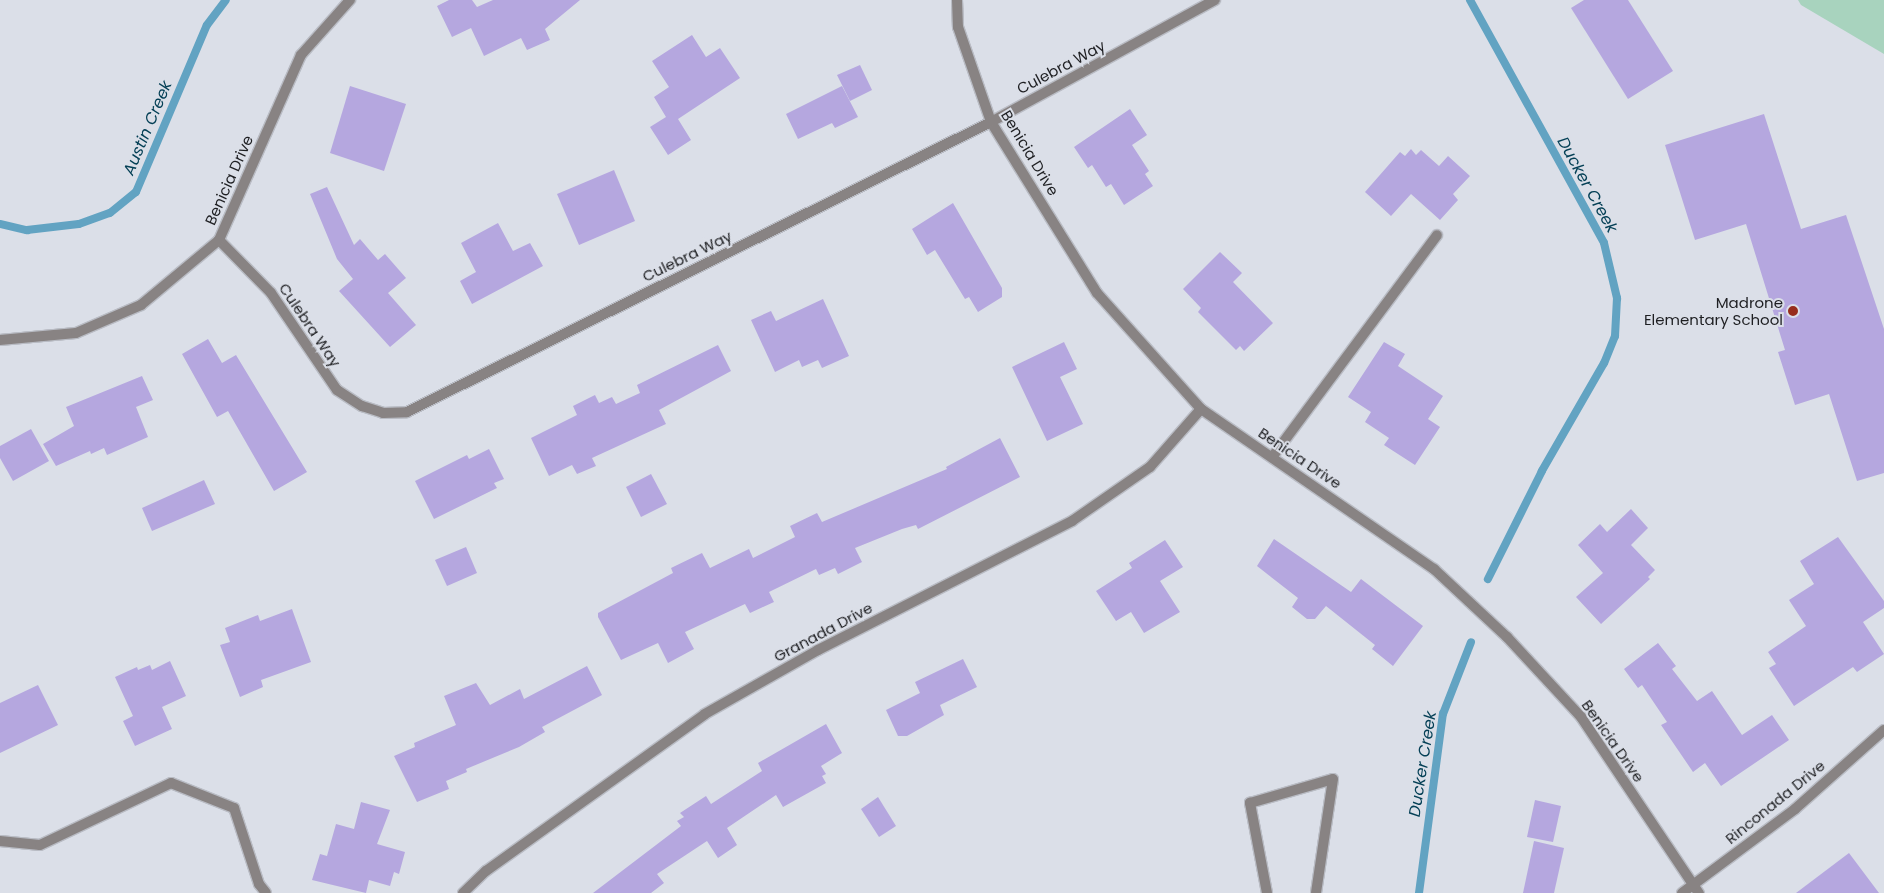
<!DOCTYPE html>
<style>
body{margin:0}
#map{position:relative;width:1884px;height:893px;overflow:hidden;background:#dbdfe8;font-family:Poppins,sans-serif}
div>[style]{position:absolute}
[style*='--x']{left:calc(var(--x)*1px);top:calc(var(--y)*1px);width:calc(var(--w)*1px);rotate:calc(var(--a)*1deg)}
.green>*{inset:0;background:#a8d3be}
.stream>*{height:8px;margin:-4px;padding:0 4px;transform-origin:4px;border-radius:4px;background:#62a3c2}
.building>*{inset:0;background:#b5a7df}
.roads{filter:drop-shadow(1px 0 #b9bcc4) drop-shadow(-1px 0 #b9bcc4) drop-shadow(0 1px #b9bcc4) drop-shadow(0 -1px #b9bcc4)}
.lane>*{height:10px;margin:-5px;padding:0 5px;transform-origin:5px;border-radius:5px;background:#888383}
.street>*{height:10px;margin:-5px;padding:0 5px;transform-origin:5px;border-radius:5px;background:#888383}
.dots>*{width:14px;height:14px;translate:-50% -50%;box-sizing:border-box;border:2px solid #dbdfe8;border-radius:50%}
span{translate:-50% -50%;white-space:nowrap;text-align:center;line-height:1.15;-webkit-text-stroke:4px #dbdfe8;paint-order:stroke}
.street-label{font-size:15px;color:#1e1f22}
.poi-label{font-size:15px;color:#1e1f22}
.right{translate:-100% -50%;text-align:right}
.water-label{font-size:16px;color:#054056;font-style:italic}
</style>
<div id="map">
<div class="green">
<i style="clip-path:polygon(1798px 0,1884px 0,1884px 54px,1801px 5px)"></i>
</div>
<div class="stream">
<i style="--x:1470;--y:0;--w:277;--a:61.1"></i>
<i style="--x:1604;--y:243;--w:57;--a:76.7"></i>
<i style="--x:1617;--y:298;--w:38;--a:93"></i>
<i style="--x:1615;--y:336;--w:29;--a:112"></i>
<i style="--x:1604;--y:363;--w:125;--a:119.9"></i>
<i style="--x:1542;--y:471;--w:121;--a:116.6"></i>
<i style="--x:0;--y:224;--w:28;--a:13"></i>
<i style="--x:27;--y:230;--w:52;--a:-6.6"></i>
<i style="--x:79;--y:224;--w:33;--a:-20"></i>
<i style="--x:110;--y:213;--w:33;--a:-39"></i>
<i style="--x:136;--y:192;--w:181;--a:-67"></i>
<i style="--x:207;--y:25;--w:31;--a:-53"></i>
<i style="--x:1419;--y:893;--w:181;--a:-82.4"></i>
<i style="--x:1443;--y:714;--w:77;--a:-68.7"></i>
</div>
<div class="building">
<i style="clip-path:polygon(449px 0,472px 0,477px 7px,493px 0,580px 0,545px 29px,550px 40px,527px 50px,521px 38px,484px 56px,471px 28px,452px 37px,437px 6px)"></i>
<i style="clip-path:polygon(1584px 0,1628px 0,1673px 71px,1628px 99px,1571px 8px)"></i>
<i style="clip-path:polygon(692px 35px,706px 57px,720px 48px,740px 78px,678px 119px,691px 140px,668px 155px,650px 127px,666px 117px,654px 97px,669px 87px,652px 61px)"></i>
<i style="clip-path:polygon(860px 65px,872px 90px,850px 101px,837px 75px)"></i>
<i style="clip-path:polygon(350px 86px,406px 104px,384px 171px,330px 153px)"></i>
<i style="clip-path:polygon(842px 86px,858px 117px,835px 128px,832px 123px,798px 139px,786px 114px)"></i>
<i style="clip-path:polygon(1130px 109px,1147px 135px,1132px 145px,1149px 171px,1145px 174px,1153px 186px,1124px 205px,1111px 184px,1106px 187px,1092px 165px,1088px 168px,1074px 147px)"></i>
<i style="clip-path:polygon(1764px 114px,1801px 229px,1846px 215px,1884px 329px,1884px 473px,1857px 481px,1829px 394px,1795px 405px,1778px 352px,1785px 350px,1746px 224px,1695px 240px,1665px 145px)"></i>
<i style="clip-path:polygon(1411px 149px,1416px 155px,1421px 150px,1439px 166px,1448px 156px,1470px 176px,1453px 194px,1458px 200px,1440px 220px,1411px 194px,1391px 216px,1365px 192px,1400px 152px,1405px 156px)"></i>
<i style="clip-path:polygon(614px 170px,635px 221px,579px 245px,557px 194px)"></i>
<i style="clip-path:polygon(327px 187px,354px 245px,360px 239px,378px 260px,385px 254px,406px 278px,388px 293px,416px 325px,390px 347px,339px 291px,353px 279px,337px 259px,310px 194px)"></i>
<i style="clip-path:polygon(953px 203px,1002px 288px,1002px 297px,978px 312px,969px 297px,965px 299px,935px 250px,927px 255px,912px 229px)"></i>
<i style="clip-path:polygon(498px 223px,513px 251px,530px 243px,543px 266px,472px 304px,460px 281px,476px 272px,461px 243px)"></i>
<i style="clip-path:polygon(1220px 252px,1242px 273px,1233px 282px,1273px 323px,1244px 351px,1240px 346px,1236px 350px,1198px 312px,1201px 308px,1183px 289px)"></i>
<i style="clip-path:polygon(823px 299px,849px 356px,822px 368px,818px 360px,802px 367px,799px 360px,775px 372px,751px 320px,771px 311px,776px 321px)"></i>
<i style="clip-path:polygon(208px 339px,222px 363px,236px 355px,307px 472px,274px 491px,228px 411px,217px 417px,182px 354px)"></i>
<i style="clip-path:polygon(1064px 342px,1077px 369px,1060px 377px,1083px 424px,1047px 441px,1012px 367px)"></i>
<i style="clip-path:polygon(1384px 342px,1405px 354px,1398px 366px,1443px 396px,1428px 419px,1440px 427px,1415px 465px,1384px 445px,1389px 438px,1365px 422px,1371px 412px,1348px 397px)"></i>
<i style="clip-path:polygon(718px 345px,731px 371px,659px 410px,666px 424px,592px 458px,596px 466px,577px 474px,572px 465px,549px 476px,531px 438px,577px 415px,573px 406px,595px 395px,599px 403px,612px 397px,616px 404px,640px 393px,637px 385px)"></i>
<i style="clip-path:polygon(142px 376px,153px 400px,136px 407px,148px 437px,107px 455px,104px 448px,91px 454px,90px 451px,56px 466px,43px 444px,74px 426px,66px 407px)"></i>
<i style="clip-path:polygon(31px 429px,49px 461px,13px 481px,0 458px,0 446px)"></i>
<i style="clip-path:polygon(1000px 438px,1020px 477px,918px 529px,916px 525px,902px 529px,855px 548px,862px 562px,838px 574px,835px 568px,819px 575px,816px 569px,769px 592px,774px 602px,750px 613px,745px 604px,685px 632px,694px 649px,668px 663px,658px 643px,621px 660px,598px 617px,598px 613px,673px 573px,671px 568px,702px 553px,710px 568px,749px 549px,753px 558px,795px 537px,790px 526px,817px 513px,822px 522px,947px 469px,946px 467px)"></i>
<i style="clip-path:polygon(489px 449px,504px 479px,494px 483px,497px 488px,434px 519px,415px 481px,467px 455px,469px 459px)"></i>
<i style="clip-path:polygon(651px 474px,667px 504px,641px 517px,626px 487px)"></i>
<i style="clip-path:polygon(204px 480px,215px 504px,152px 531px,142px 508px)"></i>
<i style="clip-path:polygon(1631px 509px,1648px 528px,1631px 545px,1655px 570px,1648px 577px,1650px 579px,1601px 624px,1576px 597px,1603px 573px,1578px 545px,1600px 524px,1607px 532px)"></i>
<i style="clip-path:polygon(1838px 537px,1884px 601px,1884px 608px,1863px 622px,1884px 654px,1857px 672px,1853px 667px,1794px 706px,1769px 668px,1776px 664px,1768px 652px,1806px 626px,1789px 600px,1814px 584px,1800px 561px)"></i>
<i style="clip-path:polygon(1274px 539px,1351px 592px,1361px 579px,1423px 626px,1393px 666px,1372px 649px,1375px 645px,1326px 606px,1315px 619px,1307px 619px,1292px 607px,1298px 598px,1257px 566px)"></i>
<i style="clip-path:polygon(1165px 540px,1183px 567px,1160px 581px,1180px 612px,1144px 633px,1131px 612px,1116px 621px,1096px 591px,1132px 568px,1129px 563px)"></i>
<i style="clip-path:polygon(466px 547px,477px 573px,447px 586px,435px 560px)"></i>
<i style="clip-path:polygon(292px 609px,311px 662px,261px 680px,263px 687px,240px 697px,220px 645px,230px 642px,225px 628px,258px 615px,260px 621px)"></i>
<i style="clip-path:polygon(1658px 643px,1676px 666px,1672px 669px,1697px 701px,1712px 691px,1742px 735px,1772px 715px,1789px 740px,1721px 786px,1705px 763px,1693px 772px,1661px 725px,1667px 722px,1642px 685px,1638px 688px,1624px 669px)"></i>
<i style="clip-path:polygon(963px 659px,977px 687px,940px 705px,944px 715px,907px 736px,898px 736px,886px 710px,920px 693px,915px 682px)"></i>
<i style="clip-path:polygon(170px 661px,186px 696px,162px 707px,172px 729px,135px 746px,123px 721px,133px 716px,115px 677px,137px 667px,138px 670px,150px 665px,152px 670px)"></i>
<i style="clip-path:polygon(587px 666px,602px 695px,542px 727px,545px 732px,519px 747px,466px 769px,467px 772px,446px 781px,449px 789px,417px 802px,394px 756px,415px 747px,414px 743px,456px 725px,444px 696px,476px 683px,490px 705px,520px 689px,524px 699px)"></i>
<i style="clip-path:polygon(38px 685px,58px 725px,0 753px,0 703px)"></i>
<i style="clip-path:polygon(826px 724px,842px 753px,821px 766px,826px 774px,822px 776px,826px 783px,783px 807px,776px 795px,727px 828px,737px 845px,718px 858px,707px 841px,657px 874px,664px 883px,651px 893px,593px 893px,681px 826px,677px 821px,684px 817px,680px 813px,706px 796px,711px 804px,762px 771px,758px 763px)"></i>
<i style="clip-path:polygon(878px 797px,896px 826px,879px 837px,861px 809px)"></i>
<i style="clip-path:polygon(1535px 800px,1561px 806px,1553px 842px,1527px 837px)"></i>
<i style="clip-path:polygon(361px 802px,390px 810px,377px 844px,405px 852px,399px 874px,394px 872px,390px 886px,369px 880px,366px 893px,312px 880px,320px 854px,327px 856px,336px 824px,354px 829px)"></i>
<i style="clip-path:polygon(1534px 841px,1564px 848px,1554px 893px,1523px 893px)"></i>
<i style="clip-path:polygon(1849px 853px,1879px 893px,1796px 893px)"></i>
</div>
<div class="roads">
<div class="lane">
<i style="--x:1273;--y:456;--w:275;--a:-53.4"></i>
<i style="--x:0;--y:841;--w:40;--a:5.7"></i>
<i style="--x:40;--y:845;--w:145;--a:-25.3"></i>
<i style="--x:171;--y:783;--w:68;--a:21.6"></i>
<i style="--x:1267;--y:893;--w:92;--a:-100.7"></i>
<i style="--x:1250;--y:803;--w:86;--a:-16.1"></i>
<i style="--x:1333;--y:779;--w:115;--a:98.5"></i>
</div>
<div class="street">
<i style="--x:957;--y:0;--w:27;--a:88"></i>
<i style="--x:958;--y:27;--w:101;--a:70.8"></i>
<i style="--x:991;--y:122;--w:201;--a:58.2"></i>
<i style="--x:1097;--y:293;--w:156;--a:48.1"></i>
<i style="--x:1201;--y:409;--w:283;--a:34.5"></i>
<i style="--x:1434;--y:569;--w:100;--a:43"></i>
<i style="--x:1507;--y:637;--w:109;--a:47.2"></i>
<i style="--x:1581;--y:717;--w:212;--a:56.2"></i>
<i style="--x:219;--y:240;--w:74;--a:45.5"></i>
<i style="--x:271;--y:293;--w:117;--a:55.8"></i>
<i style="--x:337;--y:390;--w:30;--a:33"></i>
<i style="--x:362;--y:406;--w:22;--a:18"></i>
<i style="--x:383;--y:413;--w:24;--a:-2"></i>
<i style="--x:407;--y:412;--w:652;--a:-26.41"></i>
<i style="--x:991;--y:122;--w:255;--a:-28.6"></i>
<i style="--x:0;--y:340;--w:76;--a:-5.3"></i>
<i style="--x:76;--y:333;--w:71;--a:-23.3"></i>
<i style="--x:141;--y:305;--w:102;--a:-39.8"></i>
<i style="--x:219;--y:240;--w:202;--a:-66.1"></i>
<i style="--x:301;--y:55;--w:74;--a:-48.3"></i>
<i style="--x:234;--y:808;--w:80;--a:71.8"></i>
<i style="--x:259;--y:884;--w:11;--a:52"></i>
<i style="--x:463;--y:893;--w:32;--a:-44"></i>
<i style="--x:486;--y:871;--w:269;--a:-35.6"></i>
<i style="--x:705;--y:714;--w:130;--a:-29.5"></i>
<i style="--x:818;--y:650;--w:285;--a:-26.9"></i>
<i style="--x:1072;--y:521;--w:95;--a:-34.7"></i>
<i style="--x:1150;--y:467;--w:77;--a:-48.7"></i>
<i style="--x:1682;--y:893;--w:141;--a:-36.6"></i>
<i style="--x:1795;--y:809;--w:119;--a:-41.6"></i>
</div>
</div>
<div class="dots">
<i style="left:1793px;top:311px;background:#972d1c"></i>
</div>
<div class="street-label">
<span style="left:1061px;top:67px;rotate:-28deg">Culebra Way</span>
<span style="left:1030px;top:153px;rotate:59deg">Benicia Drive</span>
<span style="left:229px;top:180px;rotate:-66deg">Benicia Drive</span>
<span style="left:687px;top:256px;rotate:-26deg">Culebra Way</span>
<span style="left:310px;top:325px;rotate:56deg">Culebra Way</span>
<span style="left:1300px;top:458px;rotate:34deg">Benicia Drive</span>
<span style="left:823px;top:632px;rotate:-28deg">Granada Drive</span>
<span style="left:1613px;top:741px;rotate:55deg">Benicia Drive</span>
<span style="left:1775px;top:802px;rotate:-39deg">Rinconada Drive</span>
</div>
<div class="poi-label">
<span class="right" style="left:1783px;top:311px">Madrone<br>Elementary School</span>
</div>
<div class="water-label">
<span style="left:148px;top:128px;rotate:-67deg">Austin Creek</span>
<span style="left:1587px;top:185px;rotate:61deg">Ducker Creek</span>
<span style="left:1423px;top:764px;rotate:-81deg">Ducker Creek</span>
</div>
</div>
